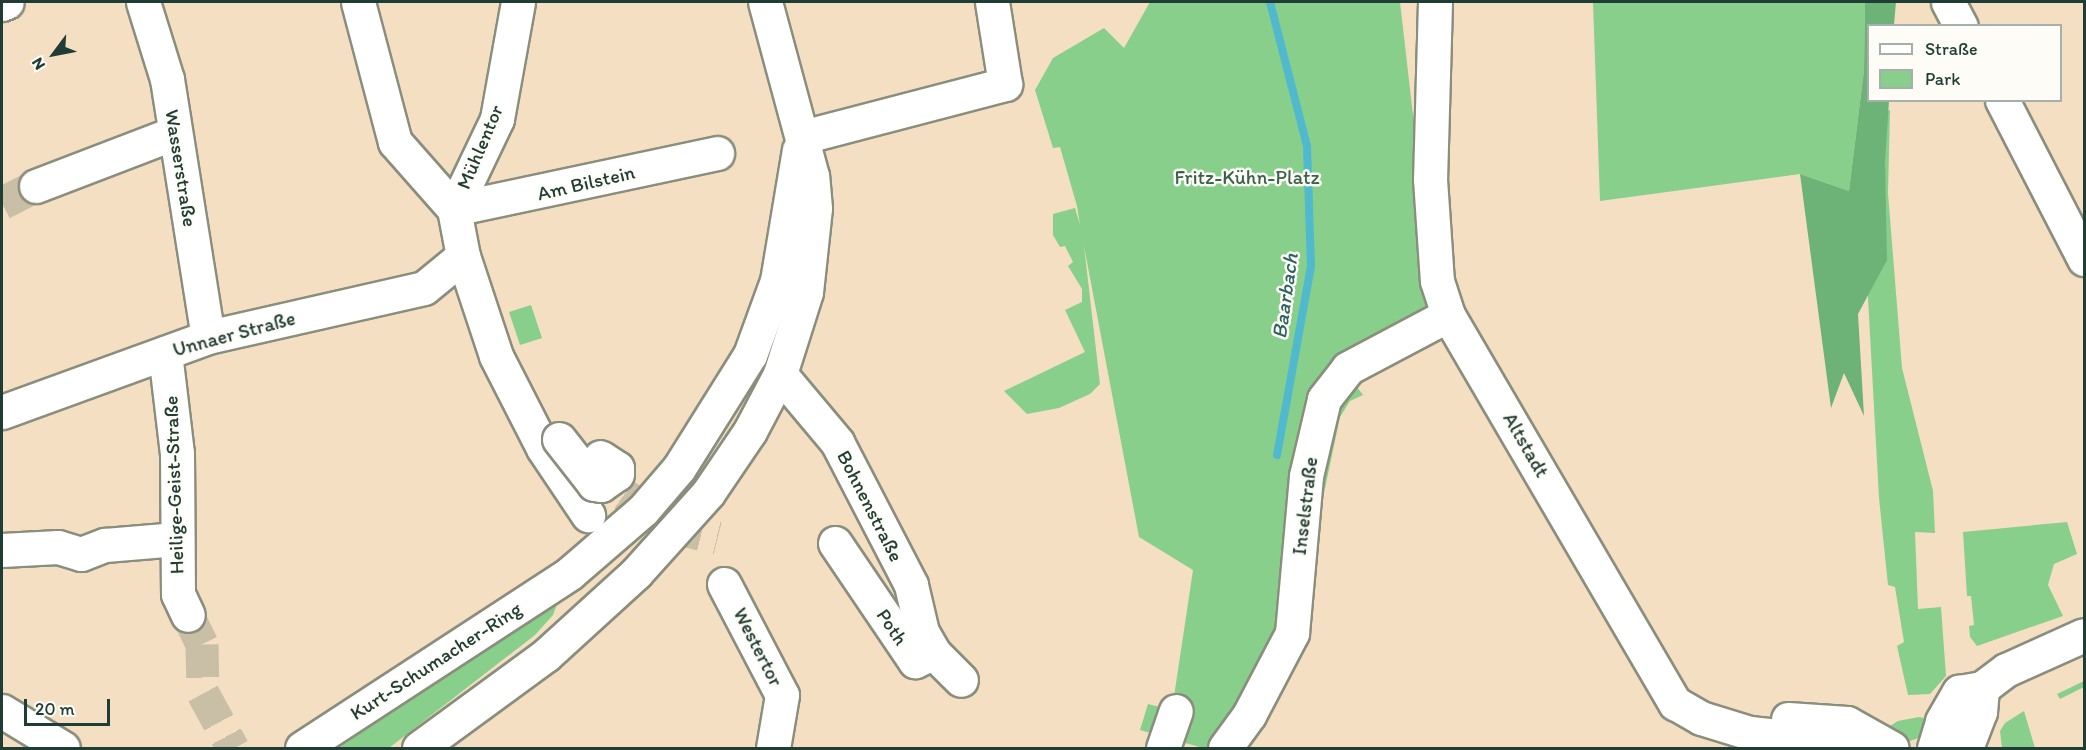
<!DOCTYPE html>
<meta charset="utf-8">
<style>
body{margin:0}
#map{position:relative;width:2086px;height:750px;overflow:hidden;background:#f4dfc3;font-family:Itim,sans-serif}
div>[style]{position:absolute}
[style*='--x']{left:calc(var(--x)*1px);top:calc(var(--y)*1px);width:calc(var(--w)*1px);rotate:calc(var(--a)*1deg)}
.green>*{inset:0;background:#87cf8a}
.forest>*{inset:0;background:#6db276}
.stream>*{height:8px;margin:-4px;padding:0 4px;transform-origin:4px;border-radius:4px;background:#50b9cd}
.minor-tunnel>*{height:33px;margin-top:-16.5px;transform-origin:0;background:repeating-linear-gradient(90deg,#c9bfa6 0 33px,transparent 0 49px)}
.roads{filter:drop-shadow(2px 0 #8a8e7c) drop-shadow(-2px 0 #8a8e7c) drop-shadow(0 2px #8a8e7c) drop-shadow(0 -2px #8a8e7c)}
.minor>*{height:33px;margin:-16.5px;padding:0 16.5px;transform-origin:16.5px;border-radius:16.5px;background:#fff}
.major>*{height:33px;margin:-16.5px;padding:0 16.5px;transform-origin:16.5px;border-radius:16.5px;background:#fff}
.bridges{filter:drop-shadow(2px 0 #8a8e7c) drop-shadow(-2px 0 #8a8e7c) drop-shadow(0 2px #8a8e7c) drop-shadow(0 -2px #8a8e7c)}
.minor-bridge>*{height:33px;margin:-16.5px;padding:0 16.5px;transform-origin:16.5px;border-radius:16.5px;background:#fff}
span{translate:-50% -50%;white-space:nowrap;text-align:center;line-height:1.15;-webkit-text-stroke:5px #fdfcf7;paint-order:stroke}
.street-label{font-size:20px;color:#1f3d34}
.park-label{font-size:20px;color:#39624a}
.water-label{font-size:21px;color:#2e6262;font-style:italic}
.frame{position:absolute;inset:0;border:3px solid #1f3d34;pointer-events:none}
.legend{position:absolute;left:1867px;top:24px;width:195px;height:78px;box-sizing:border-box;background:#fdfcf7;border:2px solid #a4b0a9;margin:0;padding:8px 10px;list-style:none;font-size:18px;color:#1f3d34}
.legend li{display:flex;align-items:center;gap:12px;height:30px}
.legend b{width:30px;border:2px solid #a4b0a9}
.north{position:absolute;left:24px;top:24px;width:60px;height:60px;-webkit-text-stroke:4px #fdfcf7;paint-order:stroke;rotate:238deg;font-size:16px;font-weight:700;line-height:24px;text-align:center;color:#1f3d34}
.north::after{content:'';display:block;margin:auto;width:21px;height:27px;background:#1f3d34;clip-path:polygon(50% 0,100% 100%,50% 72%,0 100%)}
.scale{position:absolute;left:24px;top:699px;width:86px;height:27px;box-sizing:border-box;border:3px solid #1f3d34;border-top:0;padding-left:8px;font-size:18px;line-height:21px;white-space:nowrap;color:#1f3d34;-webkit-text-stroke:4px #fdfcf7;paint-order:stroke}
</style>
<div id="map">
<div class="green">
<i style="clip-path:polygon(1150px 2px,1400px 2px,1436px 315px,1344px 364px,1288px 630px,1221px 748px,1203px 748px,1140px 730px,1148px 704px,1172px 710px,1193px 570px,1139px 537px,1084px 246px,1100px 384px,1090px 394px,1059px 408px,1027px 414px,1004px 391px,1085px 352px,1065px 310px,1082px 302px,1082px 289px,1068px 266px,1073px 262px,1065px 246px,1060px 247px,1053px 235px,1053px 214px,1075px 208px,1080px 225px,1077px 206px,1060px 147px,1053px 148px,1035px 90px,1053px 58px,1104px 28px,1124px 48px)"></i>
<i style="clip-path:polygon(1593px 2px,1865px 2px,1864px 70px,1849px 191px,1800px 174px,1600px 201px)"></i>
<i style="clip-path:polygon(1890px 110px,1888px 193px,1902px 368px,1933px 491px,1935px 533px,1915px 532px,1918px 609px,1941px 607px,1946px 676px,1930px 694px,1908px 695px,1897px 646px,1904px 642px,1895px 587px,1888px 585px,1879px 498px,1862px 189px,1875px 116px)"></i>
<i style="clip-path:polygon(531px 305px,542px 338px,520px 345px,509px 312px)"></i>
<i style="clip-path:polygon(1353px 382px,1363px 395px,1350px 401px,1340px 417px,1318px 522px,1317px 488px,1334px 414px)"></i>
<i style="clip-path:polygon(2067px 522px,2077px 554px,2054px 564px,2048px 585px,2063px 616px,1977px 646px,1970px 637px,1969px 626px,1974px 625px,1971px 596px,1967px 596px,1963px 532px)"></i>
<i style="clip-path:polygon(552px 599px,557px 604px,553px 615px,535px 635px,389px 748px,339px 748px)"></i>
<i style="clip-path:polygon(2084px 681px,2084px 687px,2060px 699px,2057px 694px)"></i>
<i style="clip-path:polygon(2024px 711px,2035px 748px,2002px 748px,2000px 731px,2005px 723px)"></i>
<i style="clip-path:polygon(1919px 717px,1933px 720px,1921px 737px,1910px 741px,1882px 731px,1898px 721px)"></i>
</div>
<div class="forest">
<i style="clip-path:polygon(1865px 2px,1896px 2px,1894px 25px,1868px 26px,1868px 100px,1889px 101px,1885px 161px,1887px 260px,1858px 314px,1864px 416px,1844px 373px,1831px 408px,1800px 174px,1849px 191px,1864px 70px)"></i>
</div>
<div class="stream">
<i style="--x:1270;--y:2;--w:149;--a:75.6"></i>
<i style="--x:1307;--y:146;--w:120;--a:88.1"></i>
<i style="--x:1311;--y:266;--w:192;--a:100.2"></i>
</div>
<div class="minor-tunnel">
<i style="--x:2;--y:203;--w:38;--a:-27"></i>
<i style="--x:584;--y:466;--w:104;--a:35.2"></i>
<i style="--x:669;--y:526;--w:50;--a:13.8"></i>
<i style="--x:188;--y:615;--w:32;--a:64"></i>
<i style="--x:202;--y:644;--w:49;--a:88.8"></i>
<i style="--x:203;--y:693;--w:63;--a:61.4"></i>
</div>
<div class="roads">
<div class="minor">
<i style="--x:143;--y:2;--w:81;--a:72.7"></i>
<i style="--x:167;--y:79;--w:261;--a:81"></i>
<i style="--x:358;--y:2;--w:145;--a:75.2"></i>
<i style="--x:395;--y:142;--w:89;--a:48.6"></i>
<i style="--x:454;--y:209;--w:269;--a:-12"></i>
<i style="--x:518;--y:2;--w:119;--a:100.2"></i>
<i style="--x:497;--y:119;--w:100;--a:115.5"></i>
<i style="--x:454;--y:209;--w:48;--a:79.2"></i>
<i style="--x:463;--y:256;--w:105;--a:71.7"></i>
<i style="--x:496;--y:356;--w:103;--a:62.9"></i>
<i style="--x:543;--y:448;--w:81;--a:56.1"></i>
<i style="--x:1948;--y:2;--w:27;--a:62"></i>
<i style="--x:2;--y:4;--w:5;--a:-22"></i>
<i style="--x:2002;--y:100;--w:179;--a:62.7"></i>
<i style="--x:802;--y:137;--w:210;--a:-14.6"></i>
<i style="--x:1005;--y:84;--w:83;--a:-99"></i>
<i style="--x:36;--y:186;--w:148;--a:-21"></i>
<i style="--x:165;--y:353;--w:101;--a:83.2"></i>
<i style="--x:177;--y:453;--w:141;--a:89.6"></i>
<i style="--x:178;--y:594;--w:23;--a:65"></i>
<i style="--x:780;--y:374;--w:89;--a:50"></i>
<i style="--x:837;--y:442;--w:161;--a:62.6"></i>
<i style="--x:911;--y:585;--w:48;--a:76.8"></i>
<i style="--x:922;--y:632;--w:24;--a:60"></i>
<i style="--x:934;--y:653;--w:38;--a:45"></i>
<i style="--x:2;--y:412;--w:219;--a:-20"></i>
<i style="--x:208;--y:337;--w:221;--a:-12.8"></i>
<i style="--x:424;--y:288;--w:50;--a:-39.4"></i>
<i style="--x:835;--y:543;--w:143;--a:55.9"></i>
<i style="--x:915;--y:661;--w:20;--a:-24"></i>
<i style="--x:2;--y:550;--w:56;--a:-3.1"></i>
<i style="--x:58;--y:547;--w:24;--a:17"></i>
<i style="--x:81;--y:554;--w:26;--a:-21"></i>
<i style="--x:105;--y:545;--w:72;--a:-4.8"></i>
<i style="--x:724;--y:584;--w:125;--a:62.4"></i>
<i style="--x:782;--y:695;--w:54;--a:99.6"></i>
<i style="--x:2;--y:711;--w:71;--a:31.2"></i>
<i style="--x:302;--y:748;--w:320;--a:-33.1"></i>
<i style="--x:570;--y:573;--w:96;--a:-40.8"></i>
<i style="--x:643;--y:510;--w:55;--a:-49.4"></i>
<i style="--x:679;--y:468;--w:133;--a:-57.9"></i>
<i style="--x:750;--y:355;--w:79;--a:-70"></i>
<i style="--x:777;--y:281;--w:133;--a:-80.5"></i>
<i style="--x:419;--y:748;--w:157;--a:-36.2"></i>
<i style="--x:546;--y:655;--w:122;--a:-42.3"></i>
<i style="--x:636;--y:573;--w:108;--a:-48"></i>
<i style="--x:708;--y:493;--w:75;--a:-55.9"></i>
<i style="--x:750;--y:431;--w:64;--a:-62.2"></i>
<i style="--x:780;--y:374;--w:86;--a:-72.4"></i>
<i style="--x:806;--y:292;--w:84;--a:-83.9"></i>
<i style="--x:815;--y:208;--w:32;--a:-95"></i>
<i style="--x:812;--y:176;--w:180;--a:-105.1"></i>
<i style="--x:1163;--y:748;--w:39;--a:-71"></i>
<i style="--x:1225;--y:748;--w:41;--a:-54"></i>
<i style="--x:1249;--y:715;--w:93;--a:-62.3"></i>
<i style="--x:1292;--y:633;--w:158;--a:-84.9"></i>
<i style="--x:1306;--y:476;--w:79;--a:-76.8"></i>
<i style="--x:1324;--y:399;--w:39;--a:-52"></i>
<i style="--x:1348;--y:368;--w:113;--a:-27.9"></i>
<i style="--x:1934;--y:748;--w:28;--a:-73"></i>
<i style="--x:1942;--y:721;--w:34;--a:-60"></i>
<i style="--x:1959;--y:692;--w:23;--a:-10"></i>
<i style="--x:1982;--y:688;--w:30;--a:-37"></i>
<i style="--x:2006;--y:670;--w:85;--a:-24.2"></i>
<i style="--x:1966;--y:748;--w:39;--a:-69"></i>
<i style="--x:1980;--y:712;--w:24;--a:-85"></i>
</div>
<div class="major">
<i style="--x:1435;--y:2;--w:177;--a:91.6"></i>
<i style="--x:1430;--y:179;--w:102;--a:86.1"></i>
<i style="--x:1437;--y:281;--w:36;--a:72"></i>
<i style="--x:1448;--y:315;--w:450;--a:59.7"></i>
<i style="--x:1675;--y:703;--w:30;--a:30"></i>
<i style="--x:1701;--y:718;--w:51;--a:17"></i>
<i style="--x:1750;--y:733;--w:65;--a:6.1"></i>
<i style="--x:1815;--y:740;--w:28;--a:17"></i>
<i style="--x:1788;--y:719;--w:59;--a:3.9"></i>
<i style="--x:1847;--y:723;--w:51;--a:29.1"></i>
</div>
</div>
<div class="bridges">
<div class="minor-bridge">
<i style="--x:559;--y:439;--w:57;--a:52.1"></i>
<i style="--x:594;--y:484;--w:7;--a:8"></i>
<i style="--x:601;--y:485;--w:19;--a:-35"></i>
<i style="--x:617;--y:474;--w:6;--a:-90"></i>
<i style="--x:617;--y:468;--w:20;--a:-147"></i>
</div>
</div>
<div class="street-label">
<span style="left:480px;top:147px;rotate:-67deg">Mühlentor</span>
<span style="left:181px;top:168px;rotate:81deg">Wasserstraße</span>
<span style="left:586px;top:183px;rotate:-13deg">Am Bilstein</span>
<span style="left:234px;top:334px;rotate:-15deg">Unnaer Straße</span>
<span style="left:1526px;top:445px;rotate:60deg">Altstadt</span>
<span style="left:174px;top:485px;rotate:-92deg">Heilige-Geist-Straße</span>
<span style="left:870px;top:506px;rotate:63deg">Bohnenstraße</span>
<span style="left:1305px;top:506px;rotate:-83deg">Inselstraße</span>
<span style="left:892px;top:627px;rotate:56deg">Poth</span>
<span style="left:758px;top:647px;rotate:63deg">Westertor</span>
<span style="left:436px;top:661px;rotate:-33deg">Kurt-Schumacher-Ring</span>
</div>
<div class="park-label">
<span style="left:1247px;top:177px">Fritz-Kühn-Platz</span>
</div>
<div class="water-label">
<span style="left:1285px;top:296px;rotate:-82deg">Baarbach</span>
</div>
<div class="frame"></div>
<ul class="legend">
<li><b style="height:8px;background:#fff"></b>Straße</li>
<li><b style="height:16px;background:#87cf8a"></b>Park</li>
</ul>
<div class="north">N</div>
<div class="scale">20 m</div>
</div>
